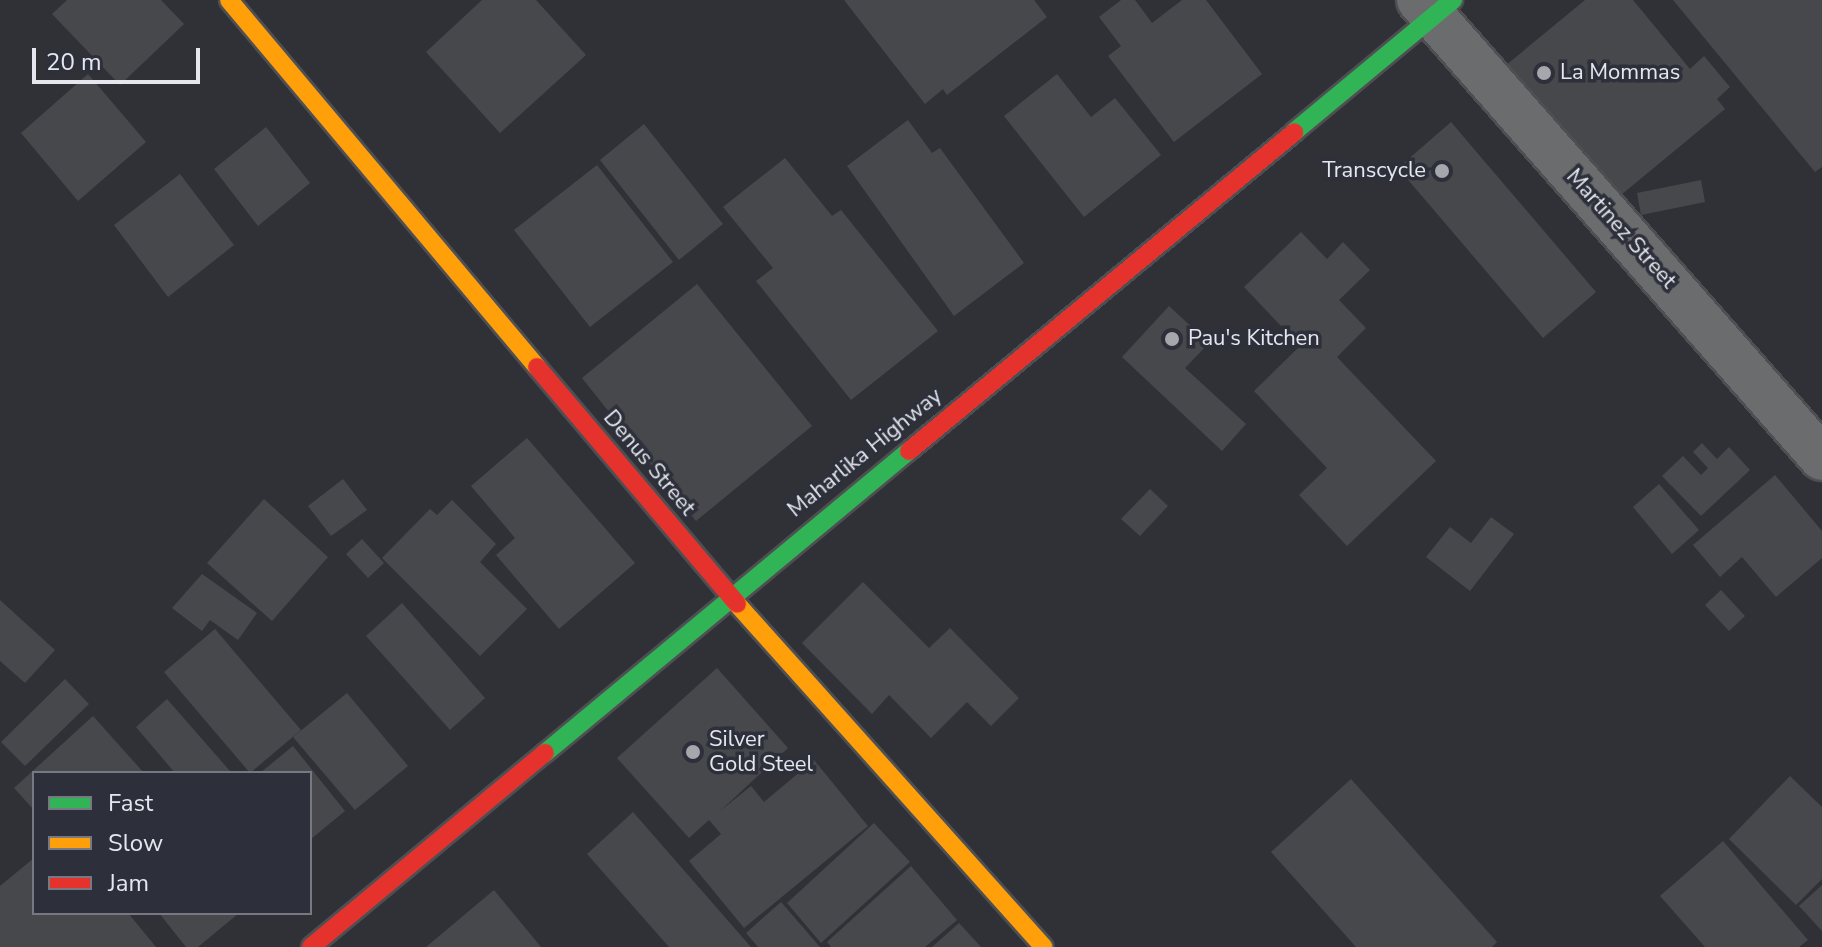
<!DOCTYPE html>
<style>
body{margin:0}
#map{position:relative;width:1822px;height:947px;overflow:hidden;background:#303137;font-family:"Nunito Sans",sans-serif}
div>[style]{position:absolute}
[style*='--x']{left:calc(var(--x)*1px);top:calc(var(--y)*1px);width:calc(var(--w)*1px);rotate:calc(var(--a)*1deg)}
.building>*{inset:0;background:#47484c}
.roads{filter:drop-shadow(2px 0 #4e4f53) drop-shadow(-2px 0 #4e4f53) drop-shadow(0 2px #4e4f53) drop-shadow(0 -2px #4e4f53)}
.street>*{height:44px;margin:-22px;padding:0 22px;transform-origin:22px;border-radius:22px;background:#6b6c6e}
.fast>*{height:18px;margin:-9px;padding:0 9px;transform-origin:9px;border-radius:9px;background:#30b455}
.slow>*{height:18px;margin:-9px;padding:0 9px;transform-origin:9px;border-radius:9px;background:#ff9f0a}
.jam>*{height:18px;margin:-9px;padding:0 9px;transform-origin:9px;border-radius:9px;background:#e5322d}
.dots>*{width:22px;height:22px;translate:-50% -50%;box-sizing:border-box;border:4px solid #2d303a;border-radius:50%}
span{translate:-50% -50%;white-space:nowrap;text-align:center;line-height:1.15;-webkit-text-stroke:7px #2d303a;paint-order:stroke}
.poi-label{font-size:22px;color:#e4e7ed}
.left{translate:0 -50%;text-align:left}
.right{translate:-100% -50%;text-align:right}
.street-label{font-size:22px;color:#e4e7ed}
.legend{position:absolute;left:32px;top:771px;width:280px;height:144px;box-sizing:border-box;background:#2d303a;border:2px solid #767982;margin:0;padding:10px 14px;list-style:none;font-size:24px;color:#e4e7ed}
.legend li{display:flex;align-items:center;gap:16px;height:40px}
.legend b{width:40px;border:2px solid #767982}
.scale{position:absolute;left:32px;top:48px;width:168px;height:36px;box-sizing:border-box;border:4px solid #e4e7ed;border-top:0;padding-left:10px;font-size:24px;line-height:28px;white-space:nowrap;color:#e4e7ed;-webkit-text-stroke:6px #2d303a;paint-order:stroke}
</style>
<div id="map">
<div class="building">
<i style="clip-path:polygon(67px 0,161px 0,184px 24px,120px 85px,52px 14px)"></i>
<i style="clip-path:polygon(482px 0,536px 0,586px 55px,500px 133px,426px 52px)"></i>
<i style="clip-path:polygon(844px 0,1034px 0,1047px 17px,947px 95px,943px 89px,925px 104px)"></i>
<i style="clip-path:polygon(1121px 0,1135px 0,1152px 23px,1182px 0,1206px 0,1262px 74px,1174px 142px,1108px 56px,1121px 46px,1099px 17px)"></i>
<i style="clip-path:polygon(1585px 0,1633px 0,1690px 69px,1704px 56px,1730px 87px,1717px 99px,1725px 109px,1615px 200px,1505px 66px)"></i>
<i style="clip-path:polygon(1673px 0,1822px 0,1822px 167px,1815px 172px)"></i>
<i style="clip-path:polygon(88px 74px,146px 142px,78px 201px,21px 133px)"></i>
<i style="clip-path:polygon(1057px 74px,1091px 117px,1115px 98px,1161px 155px,1084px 217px,1004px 116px)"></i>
<i style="clip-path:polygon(908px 120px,932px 153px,940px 148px,1024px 263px,954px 316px,847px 166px)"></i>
<i style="clip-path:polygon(1451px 122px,1596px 292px,1543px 338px,1398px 168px)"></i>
<i style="clip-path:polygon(644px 124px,723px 224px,679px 260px,600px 160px)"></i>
<i style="clip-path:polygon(266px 127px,310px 183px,258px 226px,214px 169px)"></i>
<i style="clip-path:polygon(785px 158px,832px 216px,841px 210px,938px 331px,851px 400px,756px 281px,773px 268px,723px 207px)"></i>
<i style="clip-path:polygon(597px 165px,673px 262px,590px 327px,514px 230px)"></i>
<i style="clip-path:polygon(180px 174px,234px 245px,168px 297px,114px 225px)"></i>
<i style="clip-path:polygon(1701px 180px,1705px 202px,1641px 215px,1637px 193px)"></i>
<i style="clip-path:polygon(1301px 232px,1327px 259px,1343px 242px,1370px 270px,1339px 300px,1366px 328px,1337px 357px,1436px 461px,1347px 546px,1299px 495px,1327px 468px,1254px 391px,1300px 346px,1244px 287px)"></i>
<i style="clip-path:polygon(697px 284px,812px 426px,696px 521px,582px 378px)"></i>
<i style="clip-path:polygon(1169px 306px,1209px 343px,1185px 368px,1246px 424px,1222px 451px,1122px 357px)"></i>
<i style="clip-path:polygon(527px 438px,635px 563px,559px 629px,496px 555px,515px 538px,471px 486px)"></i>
<i style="clip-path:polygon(1702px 443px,1717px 459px,1729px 447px,1750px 470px,1701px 516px,1662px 476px,1683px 456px,1701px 475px,1708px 468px,1693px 452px)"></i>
<i style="clip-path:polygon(1775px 475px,1822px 531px,1822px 558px,1776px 597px,1742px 557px,1720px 577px,1693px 545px)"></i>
<i style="clip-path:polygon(343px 479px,367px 510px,331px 536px,308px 506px)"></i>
<i style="clip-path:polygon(1659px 484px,1699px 530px,1672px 554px,1633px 507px)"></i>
<i style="clip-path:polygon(1150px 489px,1168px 506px,1140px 536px,1121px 519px)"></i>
<i style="clip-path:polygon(264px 499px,328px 557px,272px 621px,207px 563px)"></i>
<i style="clip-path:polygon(452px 500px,496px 544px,480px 562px,527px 609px,480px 656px,382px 558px,430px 509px,437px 515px)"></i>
<i style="clip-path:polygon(1491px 517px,1514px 534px,1470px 591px,1426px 557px,1450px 527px,1471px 543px)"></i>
<i style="clip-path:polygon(362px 539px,384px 563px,368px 578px,346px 554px)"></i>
<i style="clip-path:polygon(202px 574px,257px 613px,238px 640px,210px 620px,202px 631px,172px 608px)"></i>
<i style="clip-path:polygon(863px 582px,929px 648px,950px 628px,1019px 698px,991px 726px,967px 702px,931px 738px,889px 695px,872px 714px,802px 643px)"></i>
<i style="clip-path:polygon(1721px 590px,1745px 616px,1729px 631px,1705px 605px)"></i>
<i style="clip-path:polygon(0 600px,55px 650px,25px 683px,0 661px)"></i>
<i style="clip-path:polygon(402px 603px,485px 698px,450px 730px,366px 636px)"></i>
<i style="clip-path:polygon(215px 629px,301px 730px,250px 773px,164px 672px)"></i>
<i style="clip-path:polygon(717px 668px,788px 748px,720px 811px,751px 786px,764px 802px,814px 760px,868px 826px,744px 928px,689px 861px,721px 834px,709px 820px,689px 838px,617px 758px)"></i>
<i style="clip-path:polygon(65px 679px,89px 704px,25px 766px,1px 742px)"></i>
<i style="clip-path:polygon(347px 693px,408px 766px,355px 810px,293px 737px)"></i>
<i style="clip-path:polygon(167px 699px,230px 771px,228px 773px,175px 773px,136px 727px)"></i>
<i style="clip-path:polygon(93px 716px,144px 773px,34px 773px,34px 810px,14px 788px)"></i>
<i style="clip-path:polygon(293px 746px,345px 811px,311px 839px,310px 773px,260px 773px)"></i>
<i style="clip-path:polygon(1790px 776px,1822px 807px,1822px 879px,1796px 905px,1729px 839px)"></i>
<i style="clip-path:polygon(1351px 779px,1497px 942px,1492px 947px,1356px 947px,1271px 852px)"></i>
<i style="clip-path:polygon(633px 812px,751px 947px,669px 947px,587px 854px)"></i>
<i style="clip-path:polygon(874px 823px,910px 862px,821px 943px,787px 903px)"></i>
<i style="clip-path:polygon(1723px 841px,1808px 940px,1799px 947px,1705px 947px,1660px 896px)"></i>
<i style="clip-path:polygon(34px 858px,34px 913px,128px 913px,156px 947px,0 947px,0 886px)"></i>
<i style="clip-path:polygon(911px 866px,957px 920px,925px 947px,831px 947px,827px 942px)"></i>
<i style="clip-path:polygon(1822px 885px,1822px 931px,1799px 906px)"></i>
<i style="clip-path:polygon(494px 890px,541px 947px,426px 947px)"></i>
<i style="clip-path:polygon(781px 902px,820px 947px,758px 947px,746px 933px)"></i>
<i style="clip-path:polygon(159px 913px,239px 913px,198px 947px,186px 947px)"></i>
<i style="clip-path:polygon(959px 923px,981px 947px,932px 947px)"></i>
</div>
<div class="roads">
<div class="street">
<i style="--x:1419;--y:0;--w:610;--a:48.66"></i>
</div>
<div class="fast">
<i style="--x:1294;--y:132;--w:207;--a:-39.7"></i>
<i style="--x:545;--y:753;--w:473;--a:-39.7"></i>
</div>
<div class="slow">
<i style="--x:229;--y:0;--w:479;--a:50"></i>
<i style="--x:737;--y:604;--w:460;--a:48.2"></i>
</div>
<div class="jam">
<i style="--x:537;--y:367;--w:310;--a:49.8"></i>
<i style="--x:909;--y:451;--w:500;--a:-39.6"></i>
<i style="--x:311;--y:947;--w:304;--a:-39.7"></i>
</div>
</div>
<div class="dots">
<i style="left:1544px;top:73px;background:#a5a7ad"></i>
<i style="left:1442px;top:171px;background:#a5a7ad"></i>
<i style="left:1172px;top:339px;background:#a5a7ad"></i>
<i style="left:693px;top:752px;background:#a5a7ad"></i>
</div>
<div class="poi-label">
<span class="left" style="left:1560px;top:73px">La Mommas</span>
<span class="right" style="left:1426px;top:171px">Transcycle</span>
<span class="left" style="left:1188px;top:339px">Pau's Kitchen</span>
<span class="left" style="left:709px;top:752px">Silver<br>Gold Steel</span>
</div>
<div class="street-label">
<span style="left:1621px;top:229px;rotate:48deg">Martinez Street</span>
<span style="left:865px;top:453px;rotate:-39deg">Maharlika Highway</span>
<span style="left:649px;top:463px;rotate:50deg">Denus Street</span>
</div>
<ul class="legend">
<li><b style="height:10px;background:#30b455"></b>Fast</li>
<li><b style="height:10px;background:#ff9f0a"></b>Slow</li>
<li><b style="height:10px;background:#e5322d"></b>Jam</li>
</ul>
<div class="scale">20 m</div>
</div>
